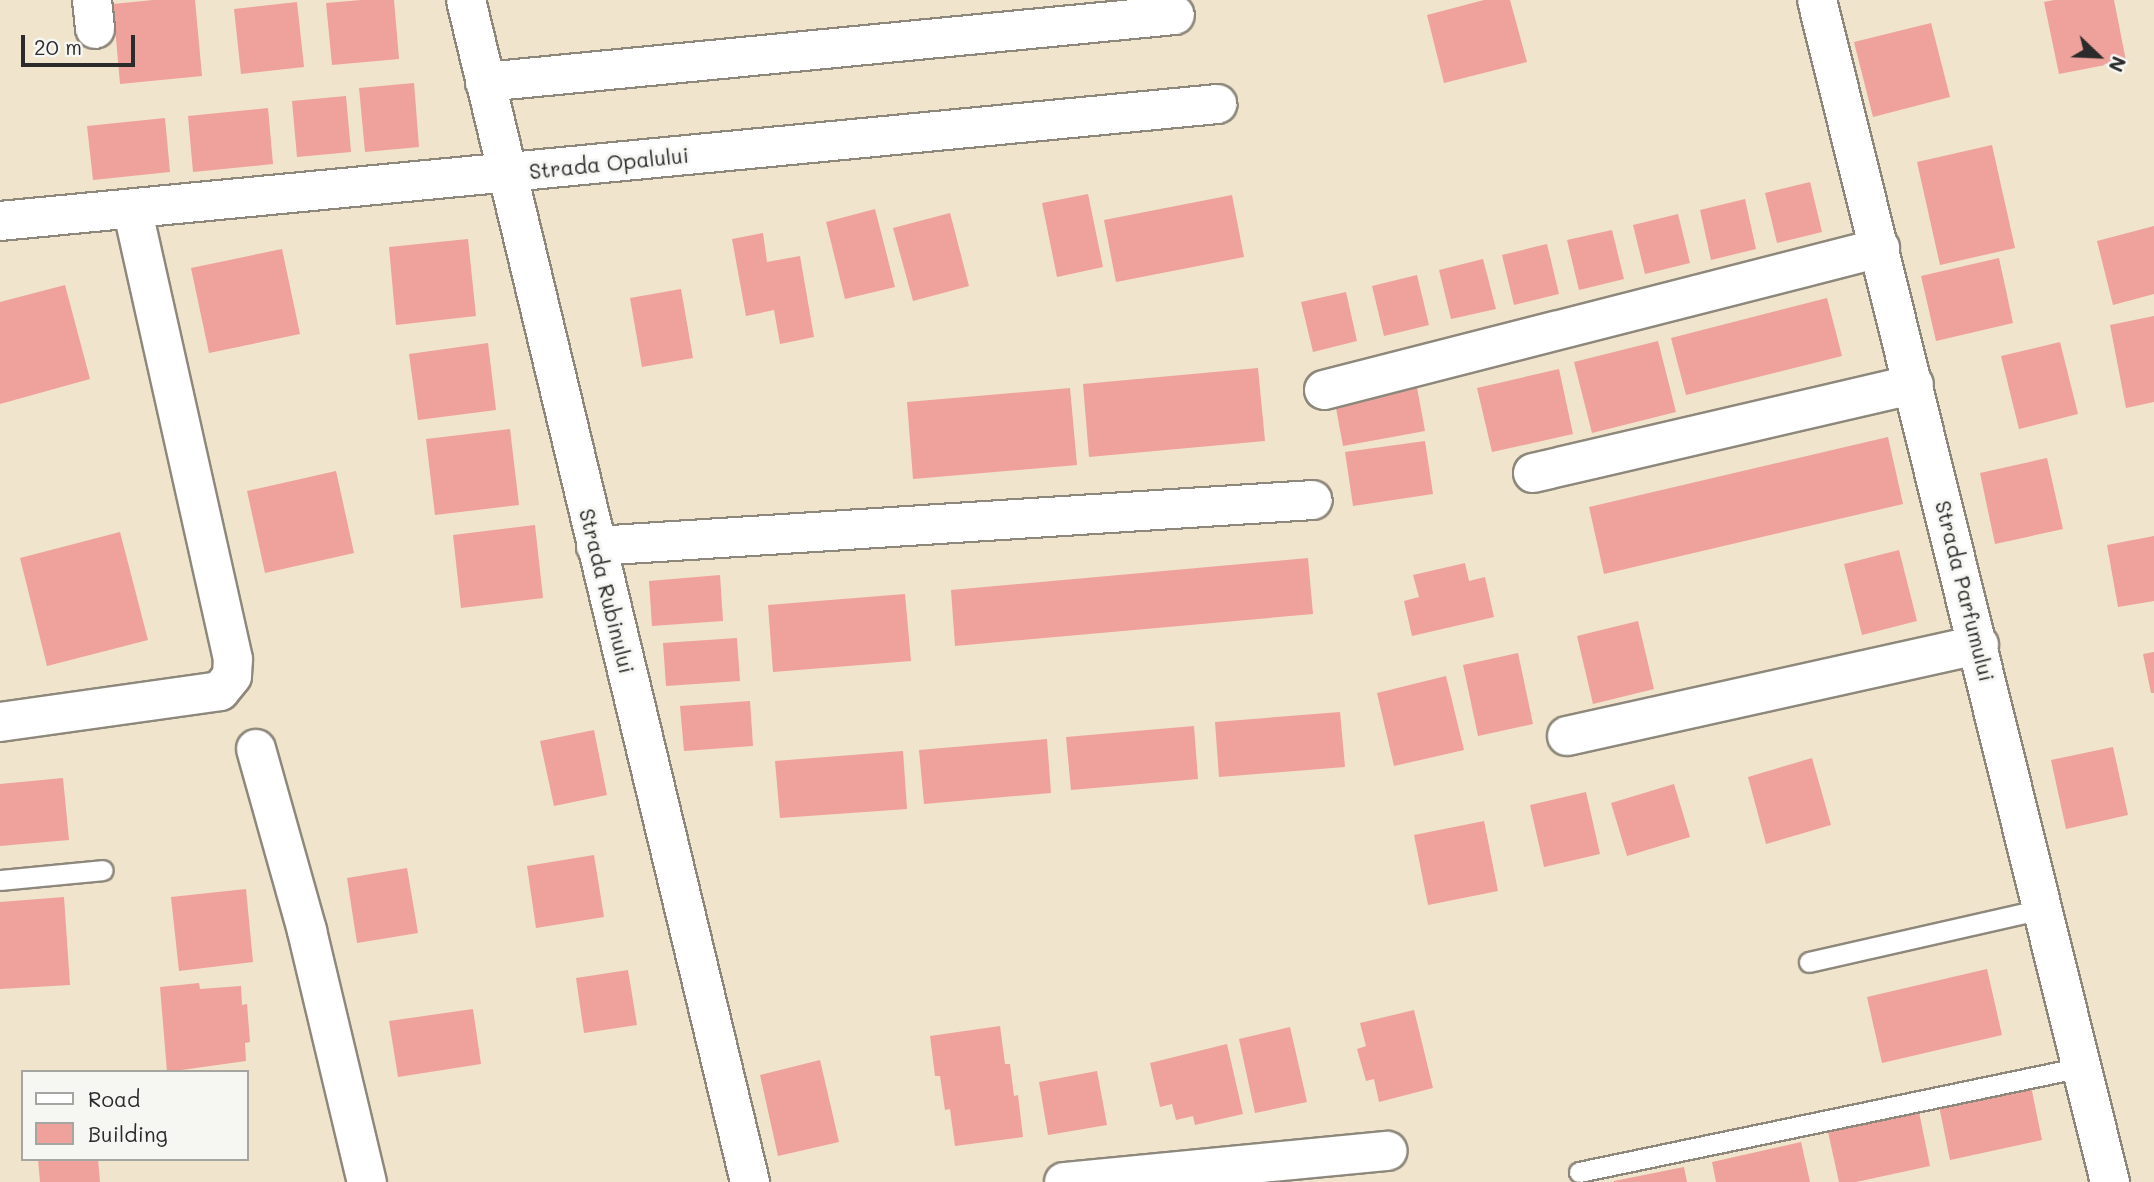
<!DOCTYPE html>
<style>
body{margin:0}
#map{position:relative;width:2154px;height:1182px;overflow:hidden;background:#f0e4cc;font-family:Mali,sans-serif}
div>[style]{position:absolute}
[style*='--x']{left:calc(var(--x)*1px);top:calc(var(--y)*1px);width:calc(var(--w)*1px);rotate:calc(var(--a)*1deg)}
.building>*{inset:0;background:#efa19c}
.roads{filter:drop-shadow(2px 0 #8e887c) drop-shadow(-2px 0 #8e887c) drop-shadow(0 2px #8e887c) drop-shadow(0 -2px #8e887c)}
.service>*{height:19px;margin:-9.5px;padding:0 9.5px;transform-origin:9.5px;border-radius:9.5px;background:#fff}
.minor>*{height:38px;margin:-19px;padding:0 19px;transform-origin:19px;border-radius:19px;background:#fff}
.tertiary>*{height:38px;margin:-19px;padding:0 19px;transform-origin:19px;border-radius:19px;background:#fff}
span{translate:-50% -50%;white-space:nowrap;text-align:center;line-height:1.15;-webkit-text-stroke:6px #f6f6f2;paint-order:stroke}
.street-label{font-size:21px;color:#2b2b2b}
.legend{position:absolute;left:21px;top:1070px;width:228px;height:91px;box-sizing:border-box;background:#f6f6f2;border:2px solid #a5a5a2;margin:0;padding:9px 12px;list-style:none;font-size:21px;color:#2b2b2b}
.legend li{display:flex;align-items:center;gap:14px;height:35px}
.legend b{width:35px;border:2px solid #a5a5a2}
.north{position:absolute;left:2063px;top:21px;width:70px;height:70px;-webkit-text-stroke:5px #f6f6f2;paint-order:stroke;rotate:113deg;font-size:19px;font-weight:700;line-height:28px;text-align:center;color:#2b2b2b}
.north::after{content:'';display:block;margin:auto;width:24px;height:32px;background:#2b2b2b;clip-path:polygon(50% 0,100% 100%,50% 72%,0 100%)}
.scale{position:absolute;left:21px;top:35px;width:114px;height:32px;box-sizing:border-box;border:4px solid #2b2b2b;border-top:0;padding-left:9px;font-size:21px;line-height:24px;white-space:nowrap;color:#2b2b2b;-webkit-text-stroke:5px #f6f6f2;paint-order:stroke}
</style>
<div id="map">
<div class="building">
<i style="clip-path:polygon(153px 0,195px 0,202px 76px,120px 84px,113px 4px)"></i>
<i style="clip-path:polygon(361px 0,394px 0,399px 59px,332px 65px,326px 3px)"></i>
<i style="clip-path:polygon(1484px 0,1510px 0,1527px 62px,1444px 83px,1427px 15px)"></i>
<i style="clip-path:polygon(2054px 0,2114px 0,2126px 61px,2059px 74px,2044px 2px)"></i>
<i style="clip-path:polygon(297px 2px,304px 67px,241px 74px,234px 9px)"></i>
<i style="clip-path:polygon(1931px 23px,1950px 97px,1873px 117px,1854px 42px)"></i>
<i style="clip-path:polygon(414px 83px,419px 147px,365px 152px,359px 88px)"></i>
<i style="clip-path:polygon(346px 96px,351px 152px,297px 157px,292px 101px)"></i>
<i style="clip-path:polygon(268px 108px,273px 164px,193px 172px,188px 116px)"></i>
<i style="clip-path:polygon(165px 118px,170px 172px,93px 180px,87px 126px)"></i>
<i style="clip-path:polygon(1992px 145px,2015px 248px,1940px 265px,1917px 162px)"></i>
<i style="clip-path:polygon(1810px 182px,1822px 232px,1777px 243px,1765px 193px)"></i>
<i style="clip-path:polygon(1088px 194px,1103px 267px,1057px 277px,1042px 203px)"></i>
<i style="clip-path:polygon(1232px 195px,1244px 257px,1116px 282px,1104px 220px)"></i>
<i style="clip-path:polygon(1745px 199px,1756px 249px,1711px 260px,1700px 210px)"></i>
<i style="clip-path:polygon(875px 209px,895px 287px,845px 299px,826px 222px)"></i>
<i style="clip-path:polygon(950px 213px,969px 286px,913px 301px,893px 228px)"></i>
<i style="clip-path:polygon(1678px 214px,1690px 263px,1645px 274px,1633px 225px)"></i>
<i style="clip-path:polygon(2154px 226px,2154px 294px,2113px 305px,2097px 241px)"></i>
<i style="clip-path:polygon(1612px 230px,1624px 279px,1579px 290px,1567px 240px)"></i>
<i style="clip-path:polygon(763px 233px,767px 262px,800px 256px,814px 337px,780px 344px,774px 310px,746px 316px,732px 239px)"></i>
<i style="clip-path:polygon(468px 239px,476px 316px,396px 325px,389px 247px)"></i>
<i style="clip-path:polygon(1547px 244px,1559px 294px,1514px 305px,1502px 255px)"></i>
<i style="clip-path:polygon(282px 249px,300px 334px,209px 353px,191px 268px)"></i>
<i style="clip-path:polygon(1999px 258px,2013px 323px,1936px 341px,1921px 276px)"></i>
<i style="clip-path:polygon(1483px 259px,1496px 309px,1451px 319px,1439px 270px)"></i>
<i style="clip-path:polygon(1417px 275px,1429px 325px,1384px 336px,1372px 286px)"></i>
<i style="clip-path:polygon(65px 285px,90px 379px,0 404px,0 302px)"></i>
<i style="clip-path:polygon(681px 289px,693px 358px,642px 367px,630px 298px)"></i>
<i style="clip-path:polygon(1346px 292px,1357px 341px,1313px 352px,1301px 302px)"></i>
<i style="clip-path:polygon(1827px 298px,1842px 356px,1686px 395px,1671px 338px)"></i>
<i style="clip-path:polygon(2154px 316px,2154px 402px,2126px 408px,2110px 325px)"></i>
<i style="clip-path:polygon(1658px 341px,1676px 412px,1592px 433px,1574px 362px)"></i>
<i style="clip-path:polygon(2060px 342px,2078px 414px,2019px 429px,2001px 356px)"></i>
<i style="clip-path:polygon(488px 343px,496px 410px,418px 420px,409px 354px)"></i>
<i style="clip-path:polygon(1258px 368px,1265px 441px,1089px 457px,1083px 384px)"></i>
<i style="clip-path:polygon(1559px 369px,1573px 434px,1492px 452px,1477px 388px)"></i>
<i style="clip-path:polygon(1416px 382px,1425px 431px,1343px 446px,1334px 397px)"></i>
<i style="clip-path:polygon(1070px 388px,1077px 465px,913px 479px,907px 402px)"></i>
<i style="clip-path:polygon(510px 429px,519px 505px,435px 515px,426px 439px)"></i>
<i style="clip-path:polygon(1888px 437px,1903px 504px,1604px 574px,1589px 507px)"></i>
<i style="clip-path:polygon(1425px 441px,1433px 494px,1353px 506px,1345px 452px)"></i>
<i style="clip-path:polygon(2047px 458px,2063px 529px,1995px 544px,1980px 473px)"></i>
<i style="clip-path:polygon(336px 471px,354px 553px,265px 573px,247px 491px)"></i>
<i style="clip-path:polygon(535px 525px,543px 598px,461px 608px,453px 535px)"></i>
<i style="clip-path:polygon(120px 532px,148px 640px,47px 666px,20px 558px)"></i>
<i style="clip-path:polygon(2154px 536px,2154px 601px,2118px 607px,2107px 545px)"></i>
<i style="clip-path:polygon(1899px 550px,1917px 621px,1862px 635px,1844px 564px)"></i>
<i style="clip-path:polygon(1308px 558px,1313px 614px,955px 646px,951px 590px)"></i>
<i style="clip-path:polygon(1465px 563px,1469px 581px,1485px 577px,1494px 617px,1412px 636px,1404px 601px,1419px 597px,1413px 575px)"></i>
<i style="clip-path:polygon(720px 575px,723px 621px,652px 626px,649px 581px)"></i>
<i style="clip-path:polygon(905px 594px,911px 661px,773px 672px,768px 605px)"></i>
<i style="clip-path:polygon(1638px 621px,1654px 689px,1593px 704px,1577px 636px)"></i>
<i style="clip-path:polygon(737px 638px,740px 681px,666px 686px,663px 643px)"></i>
<i style="clip-path:polygon(2154px 652px,2154px 693px,2151px 693px,2143px 654px)"></i>
<i style="clip-path:polygon(1518px 653px,1533px 724px,1478px 736px,1463px 665px)"></i>
<i style="clip-path:polygon(1446px 676px,1464px 750px,1394px 766px,1377px 693px)"></i>
<i style="clip-path:polygon(750px 701px,753px 746px,684px 751px,680px 706px)"></i>
<i style="clip-path:polygon(1340px 712px,1345px 767px,1219px 777px,1215px 722px)"></i>
<i style="clip-path:polygon(1194px 726px,1198px 779px,1071px 790px,1066px 737px)"></i>
<i style="clip-path:polygon(594px 730px,607px 795px,554px 806px,540px 741px)"></i>
<i style="clip-path:polygon(1047px 739px,1051px 793px,924px 804px,919px 750px)"></i>
<i style="clip-path:polygon(2113px 747px,2128px 815px,2066px 829px,2051px 760px)"></i>
<i style="clip-path:polygon(903px 751px,907px 809px,780px 818px,775px 761px)"></i>
<i style="clip-path:polygon(1812px 758px,1831px 825px,1766px 844px,1748px 777px)"></i>
<i style="clip-path:polygon(63px 778px,69px 840px,0 846px,0 784px)"></i>
<i style="clip-path:polygon(1674px 784px,1690px 837px,1627px 856px,1611px 803px)"></i>
<i style="clip-path:polygon(1586px 792px,1600px 854px,1544px 867px,1530px 805px)"></i>
<i style="clip-path:polygon(1484px 821px,1498px 891px,1428px 905px,1414px 835px)"></i>
<i style="clip-path:polygon(594px 855px,604px 917px,536px 928px,527px 866px)"></i>
<i style="clip-path:polygon(407px 868px,418px 933px,357px 943px,347px 878px)"></i>
<i style="clip-path:polygon(246px 889px,253px 962px,179px 971px,171px 897px)"></i>
<i style="clip-path:polygon(64px 897px,70px 985px,0 989px,0 902px)"></i>
<i style="clip-path:polygon(1987px 969px,2002px 1035px,1882px 1063px,1867px 997px)"></i>
<i style="clip-path:polygon(628px 970px,637px 1025px,584px 1033px,576px 978px)"></i>
<i style="clip-path:polygon(199px 983px,200px 989px,241px 986px,242px 1005px,247px 1004px,250px 1042px,245px 1043px,246px 1061px,167px 1072px,160px 987px)"></i>
<i style="clip-path:polygon(473px 1009px,481px 1064px,398px 1077px,389px 1021px)"></i>
<i style="clip-path:polygon(1414px 1010px,1433px 1088px,1379px 1102px,1374px 1079px,1366px 1081px,1357px 1049px,1366px 1046px,1360px 1023px)"></i>
<i style="clip-path:polygon(1000px 1026px,1005px 1064px,1010px 1064px,1014px 1096px,1018px 1095px,1023px 1137px,955px 1146px,950px 1109px,945px 1110px,940px 1076px,935px 1076px,930px 1036px)"></i>
<i style="clip-path:polygon(1290px 1027px,1307px 1102px,1255px 1113px,1239px 1039px)"></i>
<i style="clip-path:polygon(1227px 1044px,1243px 1114px,1195px 1125px,1193px 1116px,1176px 1120px,1172px 1104px,1160px 1107px,1150px 1063px)"></i>
<i style="clip-path:polygon(820px 1060px,839px 1142px,778px 1156px,760px 1075px)"></i>
<i style="clip-path:polygon(1097px 1071px,1107px 1125px,1048px 1135px,1039px 1082px)"></i>
<i style="clip-path:polygon(2031px 1086px,2042px 1140px,1950px 1160px,1939px 1106px)"></i>
<i style="clip-path:polygon(1919px 1112px,1930px 1166px,1856px 1182px,1839px 1182px,1828px 1132px)"></i>
<i style="clip-path:polygon(1801px 1142px,1810px 1182px,1716px 1182px,1712px 1162px)"></i>
<i style="clip-path:polygon(38px 1159px,98px 1159px,100px 1182px,40px 1182px)"></i>
<i style="clip-path:polygon(1684px 1167px,1687px 1182px,1614px 1182px,1614px 1181px)"></i>
</div>
<div class="roads">
<div class="service">
<i style="--x:0;--y:880;--w:103;--a:-5.5"></i>
<i style="--x:1809;--y:962;--w:240;--a:-12.8"></i>
<i style="--x:1579;--y:1172;--w:514;--a:-11.79"></i>
</div>
<div class="minor">
<i style="--x:92;--y:0;--w:29;--a:84"></i>
<i style="--x:466;--y:0;--w:1216;--a:76.49"></i>
<i style="--x:485;--y:82;--w:693;--a:-5.55"></i>
<i style="--x:0;--y:221;--w:1223;--a:-5.49"></i>
<i style="--x:1324;--y:390;--w:574;--a:-14.33"></i>
<i style="--x:1533;--y:473;--w:391;--a:-13.1"></i>
<i style="--x:596;--y:546;--w:718;--a:-3.67"></i>
<i style="--x:0;--y:722;--w:222;--a:-8"></i>
<i style="--x:220;--y:691;--w:19;--a:-51"></i>
<i style="--x:232;--y:676;--w:17;--a:-87"></i>
<i style="--x:233;--y:659;--w:460;--a:-102.6"></i>
<i style="--x:1567;--y:736;--w:422;--a:-12.5"></i>
<i style="--x:256;--y:749;--w:189;--a:74.3"></i>
<i style="--x:307;--y:931;--w:258;--a:76.6"></i>
<i style="--x:1064;--y:1182;--w:325;--a:-5.5"></i>
</div>
<div class="tertiary">
<i style="--x:1817;--y:0;--w:1218;--a:76.08"></i>
</div>
</div>
<div class="street-label">
<span style="left:609px;top:163px;rotate:-6deg">Strada Opalului</span>
<span style="left:607px;top:591px;rotate:76deg">Strada Rubinului</span>
<span style="left:1965px;top:591px;rotate:76deg">Strada Parfumului</span>
</div>
<ul class="legend">
<li><b style="height:9px;background:#fff"></b>Road</li>
<li><b style="height:19px;background:#efa19c"></b>Building</li>
</ul>
<div class="north">N</div>
<div class="scale">20 m</div>
</div>
